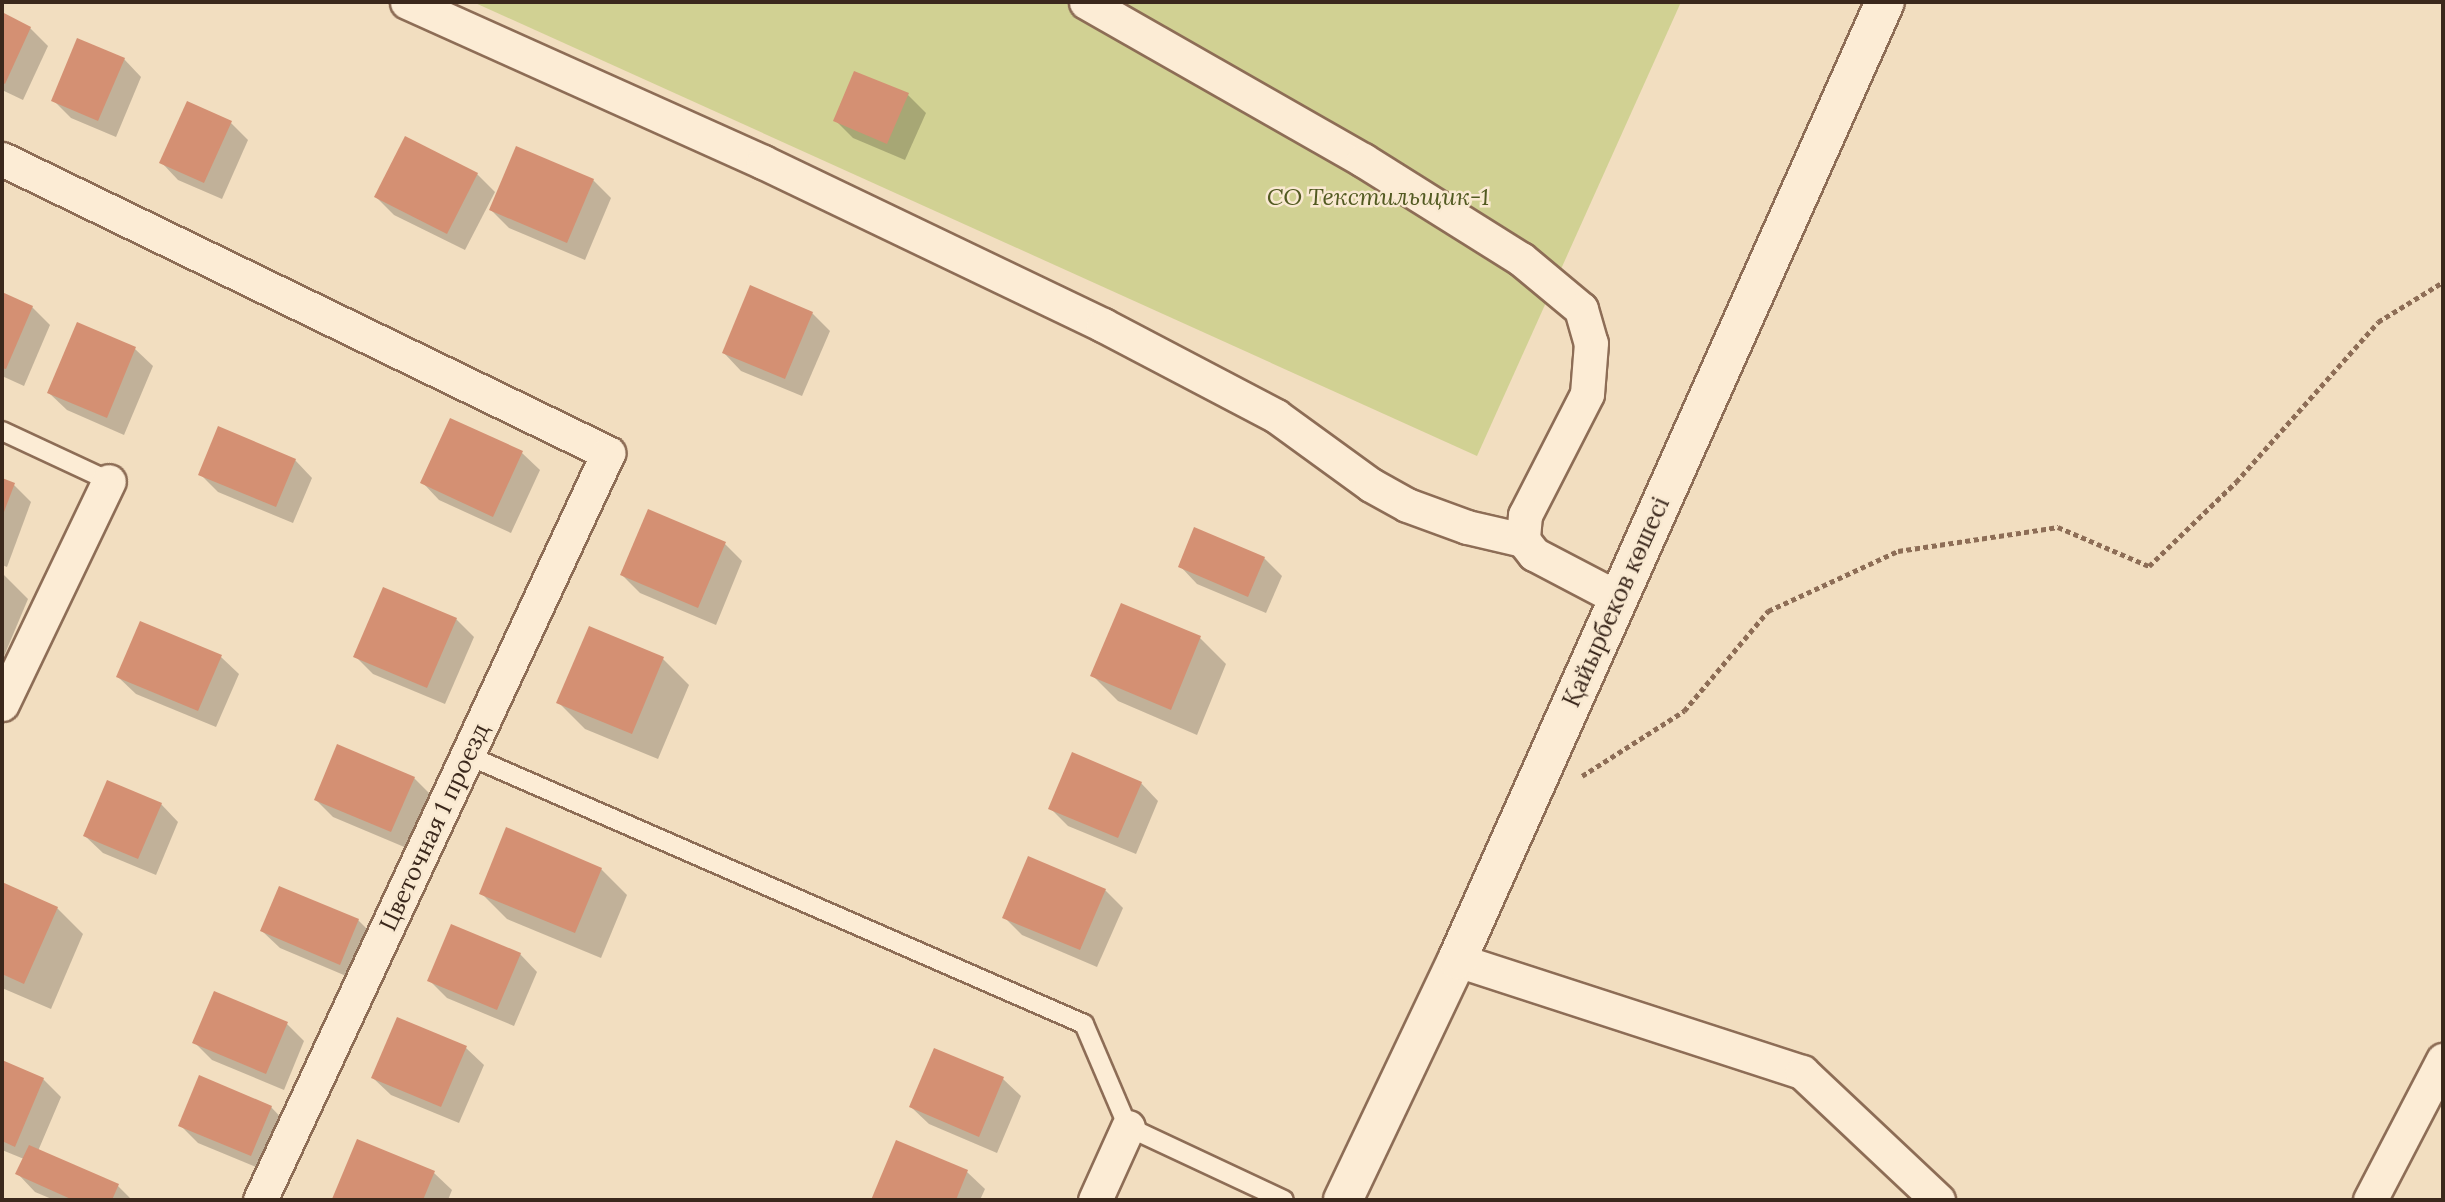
<!DOCTYPE html>
<meta charset="utf-8">
<style>
body{margin:0}
#map{position:relative;width:2445px;height:1202px;overflow:hidden;background:#f2dec0;font-family:Lora,serif}
div>[style]{position:absolute}
[style*='--x']{left:calc(var(--x)*1px);top:calc(var(--y)*1px);width:calc(var(--w)*1px);rotate:calc(var(--a)*1deg)}
.green>*{inset:0;background:#d1d193}
.shadow>*{inset:0;background:#0003}
.building>*{inset:0;background:#d49073}
.path>*{height:4.5px;margin-top:-2.25px;transform-origin:0;background:repeating-linear-gradient(90deg,#8d6d56 0 5px,transparent 0 8.5px)}
.roads{filter:drop-shadow(2px 0 #8d6d56) drop-shadow(-2px 0 #8d6d56) drop-shadow(0 2px #8d6d56) drop-shadow(0 -2px #8d6d56)}
.lane>*{height:18px;margin:-9px;padding:0 9px;transform-origin:9px;border-radius:9px;background:#fcecd5}
.street>*{height:33px;margin:-16.5px;padding:0 16.5px;transform-origin:16.5px;border-radius:16.5px;background:#fcecd5}
.secondary>*{height:38px;margin:-19px;padding:0 19px;transform-origin:19px;border-radius:19px;background:#fcecd5}
span{translate:-50% -50%;white-space:nowrap;text-align:center;line-height:1.15;-webkit-text-stroke:5px #f9e9d1;paint-order:stroke}
.park-label{font-size:24px;color:#525a21;font-style:italic}
.street-label{font-size:24px;color:#3b281c}
.frame{position:absolute;inset:0;border:4px solid #3b281c;pointer-events:none}
</style>
<div id="map">
<div class="green">
<i style="clip-path:polygon(473px 2px,1681px 2px,1477px 456px)"></i>
</div>
<div class="shadow">
<i style="clip-path:polygon(2px 14px,30px 28px,48px 46px,23px 100px,2px 90px)"></i>
<i style="clip-path:polygon(124px 59px,141px 77px,116px 137px,71px 118px,53px 100px)"></i>
<i style="clip-path:polygon(908px 95px,926px 113px,905px 160px,853px 138px,835px 120px)"></i>
<i style="clip-path:polygon(231px 123px,248px 140px,222px 199px,178px 180px,161px 162px)"></i>
<i style="clip-path:polygon(477px 174px,495px 192px,465px 250px,394px 215px,376px 197px)"></i>
<i style="clip-path:polygon(593px 180px,611px 198px,585px 260px,509px 228px,491px 210px)"></i>
<i style="clip-path:polygon(2px 294px,32px 307px,50px 325px,24px 386px,2px 376px)"></i>
<i style="clip-path:polygon(812px 313px,830px 331px,802px 396px,741px 371px,724px 353px)"></i>
<i style="clip-path:polygon(78px 325px,135px 349px,153px 366px,124px 435px,67px 410px,49px 393px)"></i>
<i style="clip-path:polygon(522px 453px,540px 470px,511px 533px,439px 500px,422px 482px)"></i>
<i style="clip-path:polygon(295px 460px,312px 478px,293px 523px,218px 492px,200px 474px)"></i>
<i style="clip-path:polygon(2px 480px,14px 485px,31px 502px,7px 567px,2px 565px)"></i>
<i style="clip-path:polygon(725px 544px,742px 561px,716px 625px,640px 593px,622px 575px)"></i>
<i style="clip-path:polygon(1264px 558px,1282px 576px,1266px 613px,1197px 584px,1180px 566px)"></i>
<i style="clip-path:polygon(2px 573px,28px 599px,4px 656px,2px 655px)"></i>
<i style="clip-path:polygon(1122px 605px,1200px 638px,1226px 664px,1197px 735px,1118px 701px,1092px 675px)"></i>
<i style="clip-path:polygon(456px 619px,474px 637px,445px 704px,373px 674px,356px 657px)"></i>
<i style="clip-path:polygon(221px 657px,239px 674px,216px 727px,136px 694px,118px 677px)"></i>
<i style="clip-path:polygon(663px 659px,689px 685px,658px 759px,585px 729px,559px 703px)"></i>
<i style="clip-path:polygon(414px 778px,432px 796px,409px 849px,333px 817px,316px 800px)"></i>
<i style="clip-path:polygon(1141px 783px,1158px 801px,1136px 854px,1068px 826px,1050px 808px)"></i>
<i style="clip-path:polygon(161px 804px,178px 822px,156px 875px,103px 853px,85px 836px)"></i>
<i style="clip-path:polygon(601px 869px,627px 895px,601px 958px,507px 919px,481px 893px)"></i>
<i style="clip-path:polygon(2px 884px,57px 908px,83px 934px,51px 1009px,2px 988px)"></i>
<i style="clip-path:polygon(280px 888px,358px 920px,376px 938px,358px 981px,280px 948px,262px 931px)"></i>
<i style="clip-path:polygon(1105px 890px,1123px 908px,1097px 967px,1022px 935px,1005px 918px)"></i>
<i style="clip-path:polygon(520px 954px,537px 972px,514px 1026px,447px 998px,429px 980px)"></i>
<i style="clip-path:polygon(287px 1024px,304px 1041px,284px 1090px,212px 1060px,194px 1042px)"></i>
<i style="clip-path:polygon(466px 1048px,484px 1065px,459px 1123px,391px 1095px,373px 1078px)"></i>
<i style="clip-path:polygon(935px 1050px,1003px 1079px,1021px 1096px,997px 1153px,929px 1124px,911px 1107px)"></i>
<i style="clip-path:polygon(2px 1062px,43px 1079px,61px 1097px,38px 1151px,118px 1186px,132px 1200px,54px 1200px,35px 1192px,18px 1174px,24px 1159px,2px 1150px)"></i>
<i style="clip-path:polygon(271px 1107px,288px 1125px,268px 1172px,198px 1143px,180px 1125px)"></i>
<i style="clip-path:polygon(897px 1143px,967px 1172px,985px 1189px,980px 1200px,873px 1200px)"></i>
<i style="clip-path:polygon(434px 1173px,452px 1190px,448px 1200px,334px 1199px)"></i>
</div>
<div class="building">
<i style="clip-path:polygon(2px 12px,31px 27px,5px 84px,2px 82px)"></i>
<i style="clip-path:polygon(77px 38px,125px 58px,98px 121px,51px 101px)"></i>
<i style="clip-path:polygon(854px 71px,909px 93px,887px 144px,833px 121px)"></i>
<i style="clip-path:polygon(187px 101px,232px 121px,204px 183px,159px 163px)"></i>
<i style="clip-path:polygon(405px 136px,478px 173px,447px 234px,374px 197px)"></i>
<i style="clip-path:polygon(516px 146px,594px 179px,567px 243px,489px 210px)"></i>
<i style="clip-path:polygon(750px 285px,813px 312px,785px 379px,722px 353px)"></i>
<i style="clip-path:polygon(2px 292px,33px 306px,6px 369px,2px 368px)"></i>
<i style="clip-path:polygon(77px 322px,136px 347px,107px 418px,47px 393px)"></i>
<i style="clip-path:polygon(450px 418px,523px 451px,493px 517px,420px 483px)"></i>
<i style="clip-path:polygon(218px 426px,296px 459px,276px 507px,198px 475px)"></i>
<i style="clip-path:polygon(2px 478px,15px 483px,2px 517px)"></i>
<i style="clip-path:polygon(648px 509px,726px 542px,698px 608px,620px 575px)"></i>
<i style="clip-path:polygon(1194px 527px,1265px 557px,1248px 597px,1178px 567px)"></i>
<i style="clip-path:polygon(383px 587px,457px 618px,427px 688px,353px 657px)"></i>
<i style="clip-path:polygon(1121px 603px,1201px 636px,1171px 710px,1090px 676px)"></i>
<i style="clip-path:polygon(140px 621px,222px 655px,198px 711px,116px 677px)"></i>
<i style="clip-path:polygon(589px 626px,664px 657px,632px 734px,556px 703px)"></i>
<i style="clip-path:polygon(337px 744px,415px 777px,391px 832px,314px 800px)"></i>
<i style="clip-path:polygon(1072px 752px,1142px 782px,1118px 838px,1048px 809px)"></i>
<i style="clip-path:polygon(107px 780px,162px 803px,138px 859px,83px 836px)"></i>
<i style="clip-path:polygon(506px 827px,602px 868px,575px 933px,479px 894px)"></i>
<i style="clip-path:polygon(1028px 856px,1106px 889px,1080px 950px,1002px 918px)"></i>
<i style="clip-path:polygon(2px 882px,58px 907px,24px 984px,2px 974px)"></i>
<i style="clip-path:polygon(279px 886px,359px 919px,340px 965px,260px 931px)"></i>
<i style="clip-path:polygon(451px 924px,521px 953px,497px 1010px,427px 981px)"></i>
<i style="clip-path:polygon(214px 991px,288px 1022px,266px 1074px,192px 1043px)"></i>
<i style="clip-path:polygon(397px 1017px,467px 1046px,441px 1107px,371px 1078px)"></i>
<i style="clip-path:polygon(934px 1048px,1004px 1077px,979px 1137px,909px 1107px)"></i>
<i style="clip-path:polygon(2px 1060px,44px 1078px,15px 1147px,2px 1141px)"></i>
<i style="clip-path:polygon(199px 1075px,272px 1106px,251px 1156px,178px 1126px)"></i>
<i style="clip-path:polygon(357px 1139px,435px 1171px,423px 1200px,332px 1199px)"></i>
<i style="clip-path:polygon(896px 1140px,968px 1170px,956px 1200px,871px 1200px)"></i>
<i style="clip-path:polygon(29px 1145px,119px 1184px,112px 1200px,73px 1200px,15px 1174px)"></i>
</div>
<div class="path">
<i style="--x:1582;--y:776;--w:121;--a:-32.5"></i>
<i style="--x:1684;--y:711;--w:131;--a:-50"></i>
<i style="--x:1768;--y:611;--w:143;--a:-24.8"></i>
<i style="--x:1898;--y:551;--w:162;--a:-8.5"></i>
<i style="--x:2058;--y:527;--w:99;--a:23.2"></i>
<i style="--x:2149;--y:566;--w:121;--a:-44"></i>
<i style="--x:2236;--y:482;--w:214;--a:-48.4"></i>
<i style="--x:2378;--y:322;--w:76;--a:-31.6"></i>
</div>
<div class="roads">
<div class="lane">
<i style="--x:2;--y:431;--w:118;--a:25"></i>
<i style="--x:467;--y:755;--w:673;--a:23.56"></i>
<i style="--x:1084;--y:1024;--w:112;--a:66.9"></i>
<i style="--x:1128;--y:1127;--w:172;--a:25.1"></i>
</div>
<div class="street">
<i style="--x:407;--y:2;--w:390;--a:24.2"></i>
<i style="--x:763;--y:162;--w:377;--a:25.6"></i>
<i style="--x:1103;--y:325;--w:195;--a:27.7"></i>
<i style="--x:1276;--y:416;--w:117;--a:36"></i>
<i style="--x:1371;--y:485;--w:41;--a:29.1"></i>
<i style="--x:1407;--y:505;--w:64;--a:20.1"></i>
<i style="--x:1467;--y:527;--w:57;--a:13.1"></i>
<i style="--x:1086;--y:2;--w:319;--a:29.7"></i>
<i style="--x:1363;--y:160;--w:186;--a:32.1"></i>
<i style="--x:1521;--y:259;--w:78;--a:39.8"></i>
<i style="--x:1581;--y:309;--w:35;--a:74"></i>
<i style="--x:1591;--y:343;--w:51;--a:94.5"></i>
<i style="--x:1587;--y:394;--w:136;--a:117.1"></i>
<i style="--x:1525;--y:515;--w:25;--a:95"></i>
<i style="--x:1523;--y:540;--w:18;--a:52"></i>
<i style="--x:1534;--y:554;--w:95;--a:27.6"></i>
<i style="--x:2;--y:159;--w:674;--a:25.88"></i>
<i style="--x:608;--y:453;--w:824;--a:114.98"></i>
<i style="--x:2;--y:704;--w:247;--a:-64.4"></i>
<i style="--x:1457;--y:960;--w:363;--a:18"></i>
<i style="--x:1802;--y:1072;--w:187;--a:43.3"></i>
<i style="--x:1095;--y:1200;--w:80;--a:-65.7"></i>
<i style="--x:2370;--y:1200;--w:158;--a:-62.5"></i>
</div>
<div class="secondary">
<i style="--x:1343;--y:1200;--w:266;--a:-64.6"></i>
<i style="--x:1457;--y:960;--w:1049;--a:-65.93"></i>
</div>
</div>
<div class="park-label">
<span style="left:1378px;top:197px">СО Текстильщик-1</span>
</div>
<div class="street-label">
<span style="left:1616px;top:602px;rotate:-66deg">Қайырбеков көшесі</span>
<span style="left:434px;top:827px;rotate:-65deg">Цветочная 1 проезд</span>
</div>
<div class="frame"></div>
</div>
